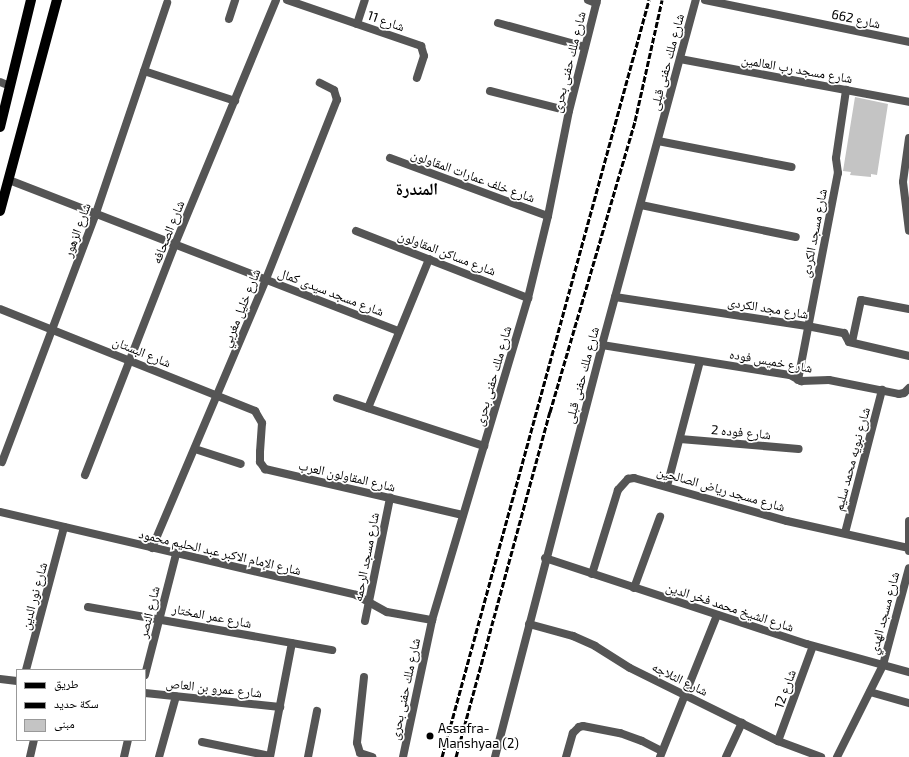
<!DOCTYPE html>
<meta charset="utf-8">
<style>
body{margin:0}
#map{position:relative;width:909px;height:757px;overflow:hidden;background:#fff;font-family:"Exo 2","Noto Naskh Arabic",sans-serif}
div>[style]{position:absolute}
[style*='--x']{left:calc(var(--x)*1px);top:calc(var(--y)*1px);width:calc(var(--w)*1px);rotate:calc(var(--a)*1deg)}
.building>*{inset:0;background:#c4c4c4}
.minor>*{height:8px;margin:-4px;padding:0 4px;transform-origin:4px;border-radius:4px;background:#555}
.tertiary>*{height:8px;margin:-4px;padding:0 4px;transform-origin:4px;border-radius:4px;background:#555}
.primary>*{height:10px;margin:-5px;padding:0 5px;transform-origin:5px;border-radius:5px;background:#000}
.rail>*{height:3px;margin-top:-1.5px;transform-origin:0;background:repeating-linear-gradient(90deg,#000 0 6px,transparent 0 8px)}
.dots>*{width:11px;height:11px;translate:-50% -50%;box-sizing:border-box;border:2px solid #fff;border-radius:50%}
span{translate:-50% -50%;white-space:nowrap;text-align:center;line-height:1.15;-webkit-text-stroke:3.5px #fff;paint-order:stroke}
.street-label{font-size:13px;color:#000}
.poi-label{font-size:13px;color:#000}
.left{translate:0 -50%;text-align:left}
.district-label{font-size:17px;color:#000;font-weight:700}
.legend{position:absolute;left:16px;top:669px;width:130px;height:72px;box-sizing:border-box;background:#fff;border:1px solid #999;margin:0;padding:5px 7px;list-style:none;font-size:12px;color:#000}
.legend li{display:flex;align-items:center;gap:8px;height:20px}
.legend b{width:20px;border:1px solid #999}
</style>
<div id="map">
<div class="building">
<i style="clip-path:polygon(855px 97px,888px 104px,877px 175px,871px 174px,871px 177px,850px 175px,851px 172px,843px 171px)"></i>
</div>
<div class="minor">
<i style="--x:287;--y:0;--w:142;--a:18.9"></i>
<i style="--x:421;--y:46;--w:10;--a:73"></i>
<i style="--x:424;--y:56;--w:23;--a:108"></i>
<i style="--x:588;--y:0;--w:9;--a:21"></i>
<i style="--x:705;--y:0;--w:208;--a:11.6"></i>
<i style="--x:229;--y:19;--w:20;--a:-72"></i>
<i style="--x:498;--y:23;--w:90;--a:15.4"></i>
<i style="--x:357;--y:24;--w:25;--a:-72"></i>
<i style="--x:680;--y:59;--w:233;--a:10.6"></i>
<i style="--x:144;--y:71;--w:96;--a:18.2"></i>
<i style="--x:0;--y:82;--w:11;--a:22"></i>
<i style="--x:490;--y:91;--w:81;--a:14.2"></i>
<i style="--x:909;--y:138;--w:44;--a:97.8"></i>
<i style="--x:903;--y:182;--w:49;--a:83"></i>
<i style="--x:658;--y:141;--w:136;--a:11"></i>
<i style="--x:390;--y:158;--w:168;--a:20.2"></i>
<i style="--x:9;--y:180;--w:418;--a:21.2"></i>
<i style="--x:641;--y:205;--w:158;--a:11.7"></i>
<i style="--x:356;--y:231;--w:185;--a:21.3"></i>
<i style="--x:615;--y:297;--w:194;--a:8.6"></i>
<i style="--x:807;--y:326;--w:38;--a:11"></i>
<i style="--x:844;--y:333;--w:10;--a:61"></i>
<i style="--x:849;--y:342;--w:62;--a:13.1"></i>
<i style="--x:0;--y:309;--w:275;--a:21.8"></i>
<i style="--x:255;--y:411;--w:14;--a:60"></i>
<i style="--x:262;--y:423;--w:29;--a:94"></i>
<i style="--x:260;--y:452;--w:10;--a:90"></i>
<i style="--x:260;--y:462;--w:9;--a:54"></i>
<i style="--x:265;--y:469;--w:203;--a:13.1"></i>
<i style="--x:852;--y:342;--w:43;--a:-77.9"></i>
<i style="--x:861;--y:300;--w:49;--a:10.6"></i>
<i style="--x:602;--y:345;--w:190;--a:9.1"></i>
<i style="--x:790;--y:375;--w:13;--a:29"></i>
<i style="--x:801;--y:381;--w:28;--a:-2"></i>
<i style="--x:829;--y:380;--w:71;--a:11.3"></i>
<i style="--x:899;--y:394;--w:5;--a:-11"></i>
<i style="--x:904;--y:393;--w:7;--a:-45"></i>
<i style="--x:798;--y:380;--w:211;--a:-79.1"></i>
<i style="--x:838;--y:173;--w:15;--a:-98"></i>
<i style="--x:836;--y:158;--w:69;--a:-81.6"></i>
<i style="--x:337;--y:398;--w:155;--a:18.1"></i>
<i style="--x:368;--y:408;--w:161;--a:-67.7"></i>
<i style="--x:680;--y:439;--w:119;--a:4.8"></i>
<i style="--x:195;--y:449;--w:48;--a:18.1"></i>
<i style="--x:2;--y:462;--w:266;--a:-69.3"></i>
<i style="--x:96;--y:213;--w:222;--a:-71.3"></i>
<i style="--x:85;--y:475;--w:248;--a:-68.7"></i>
<i style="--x:175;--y:244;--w:264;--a:-67.5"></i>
<i style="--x:667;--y:486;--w:129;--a:-75.2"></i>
<i style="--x:0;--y:512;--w:366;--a:13.1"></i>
<i style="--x:356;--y:595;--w:35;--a:29"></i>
<i style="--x:387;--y:612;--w:46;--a:10.1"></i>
<i style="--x:909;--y:521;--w:30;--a:90"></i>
<i style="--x:845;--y:533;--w:148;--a:-75.5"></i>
<i style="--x:152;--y:548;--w:292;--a:-67"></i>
<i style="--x:266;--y:279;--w:193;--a:-68.4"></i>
<i style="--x:337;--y:100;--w:10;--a:-107"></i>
<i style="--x:334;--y:90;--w:16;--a:-153"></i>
<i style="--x:545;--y:558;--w:276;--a:18.2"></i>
<i style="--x:807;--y:644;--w:106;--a:15.4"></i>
<i style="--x:592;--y:574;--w:88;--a:-72.8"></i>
<i style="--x:618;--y:490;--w:15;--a:-48"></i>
<i style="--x:628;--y:479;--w:6;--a:-9"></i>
<i style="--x:634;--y:478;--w:159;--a:15.7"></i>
<i style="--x:787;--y:521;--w:125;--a:12.5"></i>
<i style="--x:634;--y:588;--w:76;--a:-69.9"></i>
<i style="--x:88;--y:607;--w:248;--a:10"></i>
<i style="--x:365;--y:621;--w:126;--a:-78.5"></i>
<i style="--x:529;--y:624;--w:46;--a:15.3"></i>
<i style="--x:573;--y:636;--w:24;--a:24"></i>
<i style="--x:595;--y:646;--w:41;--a:32.2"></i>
<i style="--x:630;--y:668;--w:165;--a:26.3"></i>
<i style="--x:778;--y:741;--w:46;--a:20.4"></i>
<i style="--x:26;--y:670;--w:148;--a:-75.1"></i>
<i style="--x:145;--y:675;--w:125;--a:-75.6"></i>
<i style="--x:364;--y:677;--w:66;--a:96.1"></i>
<i style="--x:357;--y:743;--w:10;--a:73"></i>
<i style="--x:360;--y:753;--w:13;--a:18"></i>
<i style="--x:0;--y:679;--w:17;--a:7"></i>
<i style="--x:870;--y:692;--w:41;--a:15.8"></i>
<i style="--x:145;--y:693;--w:136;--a:5.9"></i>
<i style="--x:778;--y:741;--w:101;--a:-69.8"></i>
<i style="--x:202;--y:742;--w:69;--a:11.6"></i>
<i style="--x:30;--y:757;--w:17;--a:-77"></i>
<i style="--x:124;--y:757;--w:17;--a:-77"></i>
<i style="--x:159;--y:757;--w:63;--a:-74.4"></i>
<i style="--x:270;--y:757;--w:116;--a:-79.1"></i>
<i style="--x:308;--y:757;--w:47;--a:-78.9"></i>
<i style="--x:566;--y:757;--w:25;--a:-74"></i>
<i style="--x:573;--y:733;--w:8;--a:-45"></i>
<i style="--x:579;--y:727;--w:4;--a:-14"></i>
<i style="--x:583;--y:726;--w:38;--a:11"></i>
<i style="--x:620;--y:733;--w:23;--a:20"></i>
<i style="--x:642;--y:741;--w:22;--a:27"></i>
<i style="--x:660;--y:757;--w:153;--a:-68.1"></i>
<i style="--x:726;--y:757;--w:38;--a:-65"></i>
<i style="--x:837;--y:757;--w:103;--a:-63.4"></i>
<i style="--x:883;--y:665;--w:100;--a:-75"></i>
</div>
<div class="tertiary">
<i style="--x:403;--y:757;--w:140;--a:-78"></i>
<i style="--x:432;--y:620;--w:336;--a:-73.4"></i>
<i style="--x:528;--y:298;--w:84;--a:-76.3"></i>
<i style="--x:548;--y:216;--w:107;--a:-78.7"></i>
<i style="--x:569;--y:111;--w:114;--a:-75.8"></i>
<i style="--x:495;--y:757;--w:426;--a:-75.4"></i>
<i style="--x:602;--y:345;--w:358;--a:-74.8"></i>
</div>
<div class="primary">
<i style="--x:0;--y:127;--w:131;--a:-76.3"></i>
<i style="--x:0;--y:211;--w:219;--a:-74.9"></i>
</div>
<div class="rail">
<i style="--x:442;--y:757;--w:785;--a:-74.71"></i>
<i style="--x:456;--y:757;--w:358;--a:-74.8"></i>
<i style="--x:550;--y:412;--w:303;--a:-73.7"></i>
<i style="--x:635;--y:121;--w:124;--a:-77.4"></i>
</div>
<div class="dots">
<i style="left:430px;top:736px;background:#000"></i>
</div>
<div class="street-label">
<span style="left:856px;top:19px;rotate:12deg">شارع 662</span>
<span style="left:386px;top:21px;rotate:19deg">شارع 11</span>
<span style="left:569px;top:62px;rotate:-76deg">شارع ملك حفنى بحرى</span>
<span style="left:667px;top:62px;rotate:-75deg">شارع ملك حفنى قبلى</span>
<span style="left:797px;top:69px;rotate:10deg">شارع مسجد رب العالمين</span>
<span style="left:473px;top:176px;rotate:20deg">شارع خلف عمارات المقاولون</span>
<span style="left:77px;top:230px;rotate:-70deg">شارع الزهور</span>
<span style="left:168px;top:232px;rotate:-68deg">شارع الصحافه</span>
<span style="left:814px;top:233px;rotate:-79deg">شارع مسجد الكردى</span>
<span style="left:447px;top:253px;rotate:21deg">شارع مساكن المقاولون</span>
<span style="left:331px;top:292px;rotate:21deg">شارع مسجد سيدى كمال</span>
<span style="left:241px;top:308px;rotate:-68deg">شارع خليل مغربي</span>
<span style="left:768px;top:308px;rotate:9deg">شارع مجد الكردى</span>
<span style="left:142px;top:352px;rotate:22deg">شارع البستان</span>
<span style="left:771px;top:361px;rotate:10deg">شارع خميس فوده</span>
<span style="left:582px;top:375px;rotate:-75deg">شارع ملك حفنى قبلى</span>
<span style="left:493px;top:376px;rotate:-74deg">شارع ملك حفنى بحرى</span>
<span style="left:741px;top:432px;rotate:5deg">شارع فوده 2</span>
<span style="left:852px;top:459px;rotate:-75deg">شارع نبويه محمد سليم</span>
<span style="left:347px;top:476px;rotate:13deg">شارع المقاولون العرب</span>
<span style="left:721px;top:489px;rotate:16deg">شارع مسجد رياض الصالحين</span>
<span style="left:220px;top:552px;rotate:13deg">شارع الإمام الاكبر عبد الحليم محمود</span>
<span style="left:366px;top:557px;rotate:-79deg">شارع مسجد الرحمه</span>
<span style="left:34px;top:596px;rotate:-75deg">شارع نور الدين</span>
<span style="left:730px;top:607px;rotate:18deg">شارع الشيخ محمد فخر الدين</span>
<span style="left:149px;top:612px;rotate:-76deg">شارع النصر</span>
<span style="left:884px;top:613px;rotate:-75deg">شارع مسجد الهدي</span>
<span style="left:212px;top:616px;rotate:11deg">شارع عمر المختار</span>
<span style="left:680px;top:679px;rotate:26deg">شارع الثلاجه</span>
<span style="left:214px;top:688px;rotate:6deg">شارع عمرو بن العاص</span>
<span style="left:405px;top:689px;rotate:-78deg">شارع ملك حفنى بحرى</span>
<span style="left:785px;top:689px;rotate:-70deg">شارع 12</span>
</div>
<div class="poi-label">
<span class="left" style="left:438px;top:736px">Assafra-<br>Manshyaa (2)</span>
</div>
<div class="district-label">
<span style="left:417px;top:189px">المندرة</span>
</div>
<ul class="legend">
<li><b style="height:5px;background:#000"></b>طريق</li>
<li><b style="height:5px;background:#000"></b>سكة حديد</li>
<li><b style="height:11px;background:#c4c4c4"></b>مبنى</li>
</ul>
</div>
